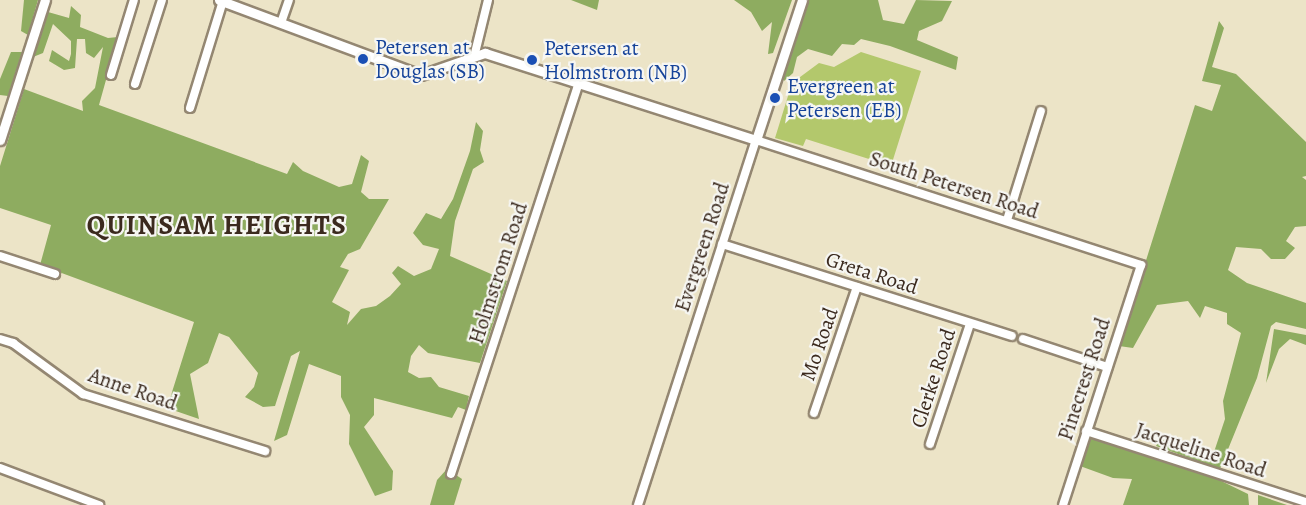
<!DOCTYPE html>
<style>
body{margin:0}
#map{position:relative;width:1306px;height:505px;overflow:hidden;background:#ece4c7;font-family:Alegreya,serif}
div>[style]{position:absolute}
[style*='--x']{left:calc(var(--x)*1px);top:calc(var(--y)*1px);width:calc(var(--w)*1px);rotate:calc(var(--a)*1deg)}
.green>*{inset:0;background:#b3c86c}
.forest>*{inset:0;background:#8eac60}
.roads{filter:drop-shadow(2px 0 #948772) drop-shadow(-2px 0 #948772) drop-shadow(0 2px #948772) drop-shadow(0 -2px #948772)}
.minor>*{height:8px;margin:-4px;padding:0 4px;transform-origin:4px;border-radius:4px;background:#fff}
.tertiary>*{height:9px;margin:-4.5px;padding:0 4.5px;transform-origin:4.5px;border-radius:4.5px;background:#fff}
.dots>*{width:16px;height:16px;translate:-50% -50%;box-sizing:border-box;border:3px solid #f6f6f2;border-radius:50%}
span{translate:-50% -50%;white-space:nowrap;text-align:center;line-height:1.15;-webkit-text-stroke:4.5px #f6f6f2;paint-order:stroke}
.transit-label{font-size:21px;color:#164399}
.left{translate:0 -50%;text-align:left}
.street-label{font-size:21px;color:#3b2a1e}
.district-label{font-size:27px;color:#3b2a1e;font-weight:700;letter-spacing:1.5px}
</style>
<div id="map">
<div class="green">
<i style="clip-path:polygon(861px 52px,921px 71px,891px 166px,806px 139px,803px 146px,775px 138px,792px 83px,819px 63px,834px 67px)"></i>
</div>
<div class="forest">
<i style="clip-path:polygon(24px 0,38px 0,28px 35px,21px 31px)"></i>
<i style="clip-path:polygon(571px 0,599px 0,597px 10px)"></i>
<i style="clip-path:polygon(734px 0,792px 0,773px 53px,768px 54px,772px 22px,762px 31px,751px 12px)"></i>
<i style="clip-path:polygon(806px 0,878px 0,883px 20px,904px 24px,916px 0,952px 1px,942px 21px,919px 31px,917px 40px,958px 57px,956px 70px,890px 46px,861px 39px,854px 45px,842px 44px,832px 56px,808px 49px,797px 57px,793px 73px,784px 81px,783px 69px)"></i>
<i style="clip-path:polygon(71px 6px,81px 15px,80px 27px,108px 38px,118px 37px,99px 105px,287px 174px,293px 162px,303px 171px,339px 187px,352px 184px,361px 155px,369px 161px,361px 192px,369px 199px,389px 199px,360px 249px,348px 254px,340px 267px,349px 270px,332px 302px,350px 312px,347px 325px,361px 309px,376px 306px,390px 296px,401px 284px,392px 273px,398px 266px,414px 276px,431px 269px,439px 249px,423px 245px,413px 233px,426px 213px,441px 219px,453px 199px,470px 151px,476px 122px,483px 131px,480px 150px,484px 162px,473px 169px,455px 221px,450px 256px,507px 281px,480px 363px,428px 353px,419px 345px,411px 356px,408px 372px,419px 378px,431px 377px,439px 387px,469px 396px,466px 410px,458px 407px,452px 418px,374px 398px,374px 415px,364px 427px,393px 471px,392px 490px,375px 496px,349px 444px,350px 415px,341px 397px,341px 376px,309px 364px,287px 435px,274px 441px,300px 351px,291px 356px,275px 406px,263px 407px,245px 397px,254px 387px,258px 373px,229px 337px,219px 333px,208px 363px,190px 374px,199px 419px,167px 408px,194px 322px,40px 265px,51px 225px,0 208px,0 166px,24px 89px,83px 111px,82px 101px,95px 88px,103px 47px,94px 58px,86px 53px,85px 39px,77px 39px,75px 68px,64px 70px,49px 61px,52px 50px,69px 61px,71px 54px,71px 41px,53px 24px,43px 53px,33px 57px,48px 12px,69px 18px)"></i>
<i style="clip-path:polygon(1219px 21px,1224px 28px,1212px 67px,1236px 74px,1306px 142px,1306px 176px,1302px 177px,1306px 180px,1306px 226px,1295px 227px,1286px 241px,1295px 248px,1285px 259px,1271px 259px,1261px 249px,1236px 247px,1228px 270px,1247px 283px,1306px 303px,1306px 329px,1276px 322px,1271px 326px,1257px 378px,1220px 469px,1156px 446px,1160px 439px,1214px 452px,1225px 419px,1223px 401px,1241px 333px,1227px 324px,1227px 313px,1205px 306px,1200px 318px,1188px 301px,1157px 305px,1133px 348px,1119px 346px,1195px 105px,1212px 111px,1221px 85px,1202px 81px)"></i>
<i style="clip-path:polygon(11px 52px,22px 52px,8px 96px,0 95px,0 79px)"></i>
<i style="clip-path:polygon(1274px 329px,1306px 335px,1306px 345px,1290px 339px,1279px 349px,1266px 383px)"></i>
<i style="clip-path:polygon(1090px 436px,1213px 477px,1248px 494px,1249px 505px,1123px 505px,1132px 479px,1113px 478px,1080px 466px)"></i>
<i style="clip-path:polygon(447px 469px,462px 479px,454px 505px,430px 505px,437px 480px)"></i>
<i style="clip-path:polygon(1258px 495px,1287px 505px,1258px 505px)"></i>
</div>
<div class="roads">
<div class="minor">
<i style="--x:281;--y:23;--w:24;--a:-71"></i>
<i style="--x:474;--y:57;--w:59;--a:-76.2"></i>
<i style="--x:111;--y:75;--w:78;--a:-73"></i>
<i style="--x:135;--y:84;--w:88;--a:-72.2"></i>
<i style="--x:190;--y:108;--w:112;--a:-72.9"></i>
<i style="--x:1007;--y:220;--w:114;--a:-72.7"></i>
<i style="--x:722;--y:244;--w:304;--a:17.6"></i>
<i style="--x:0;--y:256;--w:58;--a:18.1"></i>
<i style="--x:0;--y:339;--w:14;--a:17"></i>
<i style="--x:13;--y:343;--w:87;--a:36.1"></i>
<i style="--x:83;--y:394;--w:191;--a:17.4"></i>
<i style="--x:1023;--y:339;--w:89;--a:18.4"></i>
<i style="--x:814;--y:413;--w:133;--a:-71.2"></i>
<i style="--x:1086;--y:431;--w:231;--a:17.9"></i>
<i style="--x:930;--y:444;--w:126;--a:-71.6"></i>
<i style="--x:0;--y:468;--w:106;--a:20.5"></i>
<i style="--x:451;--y:474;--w:411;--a:-71.9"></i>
<i style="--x:638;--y:505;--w:384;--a:-72.1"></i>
<i style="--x:756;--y:140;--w:405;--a:18"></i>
<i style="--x:1141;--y:265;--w:252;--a:108"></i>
</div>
<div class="tertiary">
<i style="--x:219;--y:0;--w:215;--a:20.4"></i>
<i style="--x:421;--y:75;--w:68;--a:-19"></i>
<i style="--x:485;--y:53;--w:285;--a:17.8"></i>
<i style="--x:756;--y:140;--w:147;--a:-71.8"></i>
<i style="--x:0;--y:140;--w:147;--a:-72.2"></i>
</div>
</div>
<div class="dots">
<i style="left:363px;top:59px;background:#1a4fb4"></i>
<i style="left:532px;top:60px;background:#1a4fb4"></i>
<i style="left:775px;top:98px;background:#1a4fb4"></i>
</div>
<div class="transit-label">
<span class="left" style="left:375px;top:59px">Petersen at<br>Douglas (SB)</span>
<span class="left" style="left:544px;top:60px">Petersen at<br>Holmstrom (NB)</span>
<span class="left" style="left:787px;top:98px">Evergreen at<br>Petersen (EB)</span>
</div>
<div class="street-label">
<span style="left:954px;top:185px;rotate:18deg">South Petersen Road</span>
<span style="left:702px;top:247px;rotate:-72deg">Evergreen Road</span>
<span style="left:498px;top:273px;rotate:-72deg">Holmstrom Road</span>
<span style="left:872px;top:273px;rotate:18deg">Greta Road</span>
<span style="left:819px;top:344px;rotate:-71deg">Mo Road</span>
<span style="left:933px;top:378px;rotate:-72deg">Clerke Road</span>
<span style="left:1084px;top:379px;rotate:-72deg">Pinecrest Road</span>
<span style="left:133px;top:389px;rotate:19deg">Anne Road</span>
<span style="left:1201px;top:450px;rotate:18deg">Jacqueline Road</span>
</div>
<div class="district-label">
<span style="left:217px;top:226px">QUINSAM HEIGHTS</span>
</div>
</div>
